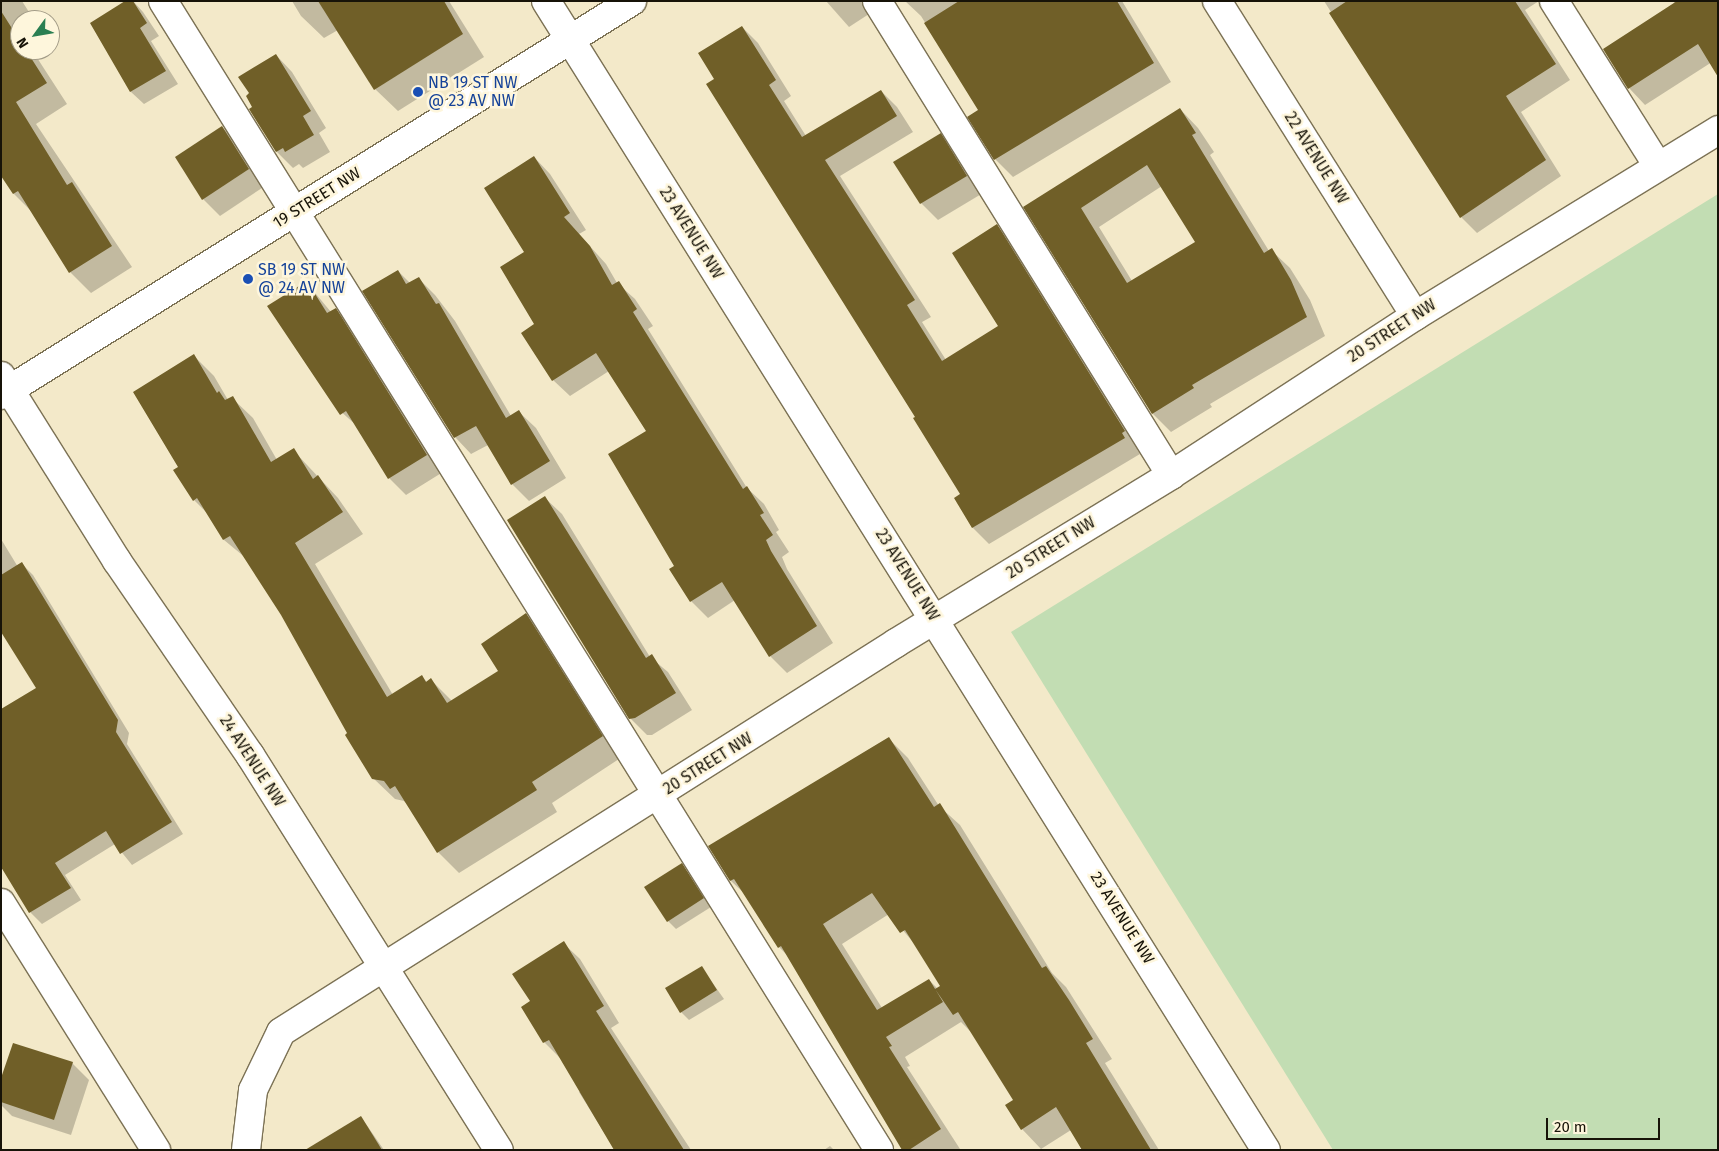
<!DOCTYPE html>
<style>
body{margin:0}
#map{position:relative;width:1719px;height:1151px;overflow:hidden;background:#f3e9c9;font-family:"Fira Sans",sans-serif}
div>[style]{position:absolute}
[style*='--x']{left:calc(var(--x)*1px);top:calc(var(--y)*1px);width:calc(var(--w)*1px);rotate:calc(var(--a)*1deg)}
.green>*{inset:0;background:#c2ddb3}
.shadow>*{inset:0;background:#0003}
.building>*{inset:0;background:#705f28}
.roads{filter:drop-shadow(1px 0 #7c7255) drop-shadow(-1px 0 #7c7255) drop-shadow(0 1px #7c7255) drop-shadow(0 -1px #7c7255)}
.minor>*{height:28px;margin:-14px;padding:0 14px;transform-origin:14px;border-radius:14px;background:#fff}
.dots>*{width:14px;height:14px;translate:-50% -50%;box-sizing:border-box;border:2px solid #fef6dc;border-radius:50%}
span{translate:-50% -50%;white-space:nowrap;text-align:center;line-height:1.15;-webkit-text-stroke:5px #fef6dc;paint-order:stroke}
.transit-label{font-size:16px;color:#164399}
.left{translate:0 -50%;text-align:left}
.street-label{font-size:16px;color:#171308}
.frame{position:absolute;inset:0;border:2px solid #171308;pointer-events:none}
.north{position:absolute;left:10px;top:10px;width:50px;height:50px;box-sizing:border-box;background:#fef6dc;border:1px solid #a29b87;border-radius:50%;rotate:238deg;font-size:14px;font-weight:700;line-height:20px;text-align:center;color:#171308}
.north::after{content:'';display:block;margin:auto;width:18px;height:22px;background:#2b7f52;clip-path:polygon(50% 0,100% 100%,50% 72%,0 100%)}
.scale{position:absolute;left:1546px;top:1118px;width:114px;height:22px;box-sizing:border-box;border:2px solid #171308;border-top:0;padding-left:6px;font-size:15px;line-height:18px;white-space:nowrap;color:#171308;-webkit-text-stroke:4px #fef6dc;paint-order:stroke}
</style>
<div id="map">
<div class="green">
<i style="clip-path:polygon(1718px 194px,1718px 1150px,1333px 1150px,1011px 632px)"></i>
</div>
<div class="shadow">
<i style="clip-path:polygon(1px 1px,22px 1px,34px 20px,20px 20px,20px 50px,32px 50px,67px 104px,36px 124px,132px 267px,91px 293px,70px 272px,32px 212px,14px 194px,1px 173px)"></i>
<i style="clip-path:polygon(127px 1px,133px 1px,143px 12px,159px 36px,151px 41px,178px 84px,144px 104px,131px 92px,91px 24px)"></i>
<i style="clip-path:polygon(292px 1px,449px 1px,484px 57px,398px 111px,375px 89px,338px 30px,324px 38px,301px 16px)"></i>
<i style="clip-path:polygon(826px 1px,889px 1px,849px 27px)"></i>
<i style="clip-path:polygon(905px 1px,1122px 1px,1171px 82px,1013px 177px,995px 159px,980px 111px,921px 16px)"></i>
<i style="clip-path:polygon(1324px 1px,1539px 1px,1525px 10px,1570px 80px,1521px 112px,1561px 176px,1477px 233px,1461px 217px)"></i>
<i style="clip-path:polygon(1673px 1px,1718px 1px,1712px 62px,1645px 105px,1629px 88px,1675px 4px)"></i>
<i style="clip-path:polygon(742px 27px,758px 43px,791px 96px,784px 101px,806px 136px,881px 91px,897px 107px,913px 132px,840px 176px,931px 317px,922px 322px,946px 360px,999px 326px,997px 226px,1013px 242px,1140px 447px,1137px 449px,1140px 454px,989px 544px,973px 528px,956px 499px,962px 495px,716px 79px)"></i>
<i style="clip-path:polygon(276px 55px,292px 72px,326px 128px,319px 133px,330px 152px,303px 168px,299px 164px,293px 168px,277px 152px,254px 107px)"></i>
<i style="clip-path:polygon(evenodd,1180px 109px,1198px 128px,1214px 152px,1210px 155px,1269px 251px,1271px 250px,1290px 268px,1310px 300px,1325px 336px,1210px 404px,1212px 407px,1171px 432px,1153px 414px,1025px 208px,1180px 109px,1162px 186px,1197px 242px,1132px 281px,1099px 227px,1162px 186px)"></i>
<i style="clip-path:polygon(222px 127px,239px 144px,265px 186px,220px 216px,203px 199px)"></i>
<i style="clip-path:polygon(940px 135px,957px 151px,983px 193px,938px 220px,921px 203px,895px 162px)"></i>
<i style="clip-path:polygon(534px 157px,550px 174px,586px 230px,579px 234px,606px 264px,617px 283px,635px 299px,653px 326px,648px 329px,747px 488px,764px 504px,779px 530px,776px 532px,789px 552px,782px 557px,787px 569px,833px 643px,787px 673px,770px 656px,735px 600px,708px 618px,691px 601px,675px 567px,647px 432px,609px 371px,570px 396px,553px 380px,536px 325px,526px 252px)"></i>
<i style="clip-path:polygon(398px 271px,410px 283px,418px 278px,435px 295px,455px 321px,511px 416px,519px 412px,536px 428px,566px 478px,529px 501px,512px 484px,488px 445px,471px 454px,455px 437px)"></i>
<i style="clip-path:polygon(306px 282px,331px 312px,335px 309px,352px 326px,443px 472px,406px 495px,389px 478px,357px 426px,338px 409px)"></i>
<i style="clip-path:polygon(193px 355px,214px 376px,228px 400px,232px 398px,253px 418px,277px 460px,293px 450px,338px 498px,363px 534px,315px 564px,393px 695px,422px 677px,427px 682px,431px 680px,452px 701px,499px 672px,526px 614px,546px 635px,622px 757px,552px 803px,557px 812px,459px 873px,438px 852px,411px 808px,404px 801px,395px 799px,373px 778px,282px 614px,247px 559px,224px 540px,210px 516px,194px 500px,180px 467px)"></i>
<i style="clip-path:polygon(545px 498px,562px 514px,650px 657px,668px 672px,692px 710px,652px 735px,647px 735px,630px 718px)"></i>
<i style="clip-path:polygon(1px 539px,18px 567px,22px 564px,33px 575px,129px 733px,127px 744px,183px 834px,132px 865px,115px 844px,65px 875px,81px 900px,42px 924px,30px 912px,1px 865px,38px 688px,1px 630px)"></i>
<i style="clip-path:polygon(evenodd,888px 738px,908px 758px,939px 806px,960px 825px,1052px 973px,1066px 987px,1112px 1059px,1105px 1063px,1159px 1150px,1082px 1150px,1071px 1130px,1041px 1149px,1022px 1129px,1015px 1100px,973px 1034px,961px 1022px,905px 1057px,910px 1066px,907px 1067px,960px 1149px,904px 1150px,791px 959px,779px 947px,747px 896px,731px 881px,710px 846px,888px 738px,889px 914px,918px 948px,942px 986px,938px 989px,929px 980px,882px 1008px,842px 944px,889px 914px)"></i>
<i style="clip-path:polygon(682px 865px,711px 907px,676px 929px,668px 921px)"></i>
<i style="clip-path:polygon(563px 943px,580px 959px,619px 1023px,611px 1028px,691px 1150px,620px 1150px,605px 1134px,579px 1092px,582px 1090px,561px 1059px,544px 1042px,522px 1007px,531px 1001px)"></i>
<i style="clip-path:polygon(701px 967px,724px 999px,689px 1020px,681px 1012px)"></i>
<i style="clip-path:polygon(72px 1063px,89px 1080px,71px 1135px,12px 1116px,1px 1105px,1px 1082px)"></i>
<i style="clip-path:polygon(361px 1117px,384px 1150px,334px 1150px)"></i>
<i style="clip-path:polygon(830px 1146px,834px 1150px,824px 1150px)"></i>
</div>
<div class="building">
<i style="clip-path:polygon(125px 1px,133px 1px,147px 23px,140px 28px,166px 71px,130px 92px,90px 23px)"></i>
<i style="clip-path:polygon(318px 1px,444px 1px,463px 34px,374px 90px)"></i>
<i style="clip-path:polygon(959px 1px,1117px 1px,1154px 63px,994px 160px,967px 117px,978px 110px,924px 23px)"></i>
<i style="clip-path:polygon(1347px 1px,1515px 1px,1556px 64px,1506px 96px,1546px 160px,1460px 218px,1329px 13px)"></i>
<i style="clip-path:polygon(1677px 1px,1718px 1px,1718px 77px,1698px 44px,1628px 89px,1603px 49px)"></i>
<i style="clip-path:polygon(1px 11px,20px 41px,20px 50px,26px 50px,47px 83px,16px 102px,67px 185px,72px 182px,112px 246px,69px 273px,18px 191px,13px 194px,1px 176px)"></i>
<i style="clip-path:polygon(742px 26px,776px 80px,769px 85px,802px 137px,881px 90px,897px 116px,825px 160px,915px 300px,907px 305px,942px 361px,998px 326px,952px 253px,997px 224px,1125px 431px,1122px 433px,1125px 438px,972px 528px,954px 498px,960px 494px,913px 418px,915px 417px,706px 84px,714px 79px,698px 53px)"></i>
<i style="clip-path:polygon(276px 54px,311px 111px,303px 116px,314px 135px,285px 152px,283px 148px,276px 152px,249px 109px,252px 107px,246px 96px,249px 93px,238px 77px)"></i>
<i style="clip-path:polygon(evenodd,1180px 108px,1196px 133px,1192px 135px,1264px 253px,1272px 248px,1291px 280px,1307px 317px,1192px 385px,1194px 388px,1152px 414px,1023px 207px,1180px 108px,1147px 165px,1195px 242px,1127px 283px,1081px 208px,1147px 165px)"></i>
<i style="clip-path:polygon(222px 126px,249px 169px,202px 200px,175px 157px)"></i>
<i style="clip-path:polygon(941px 133px,967px 176px,920px 204px,893px 162px)"></i>
<i style="clip-path:polygon(534px 156px,570px 213px,564px 217px,590px 246px,612px 285px,619px 281px,637px 309px,633px 312px,743px 489px,747px 486px,764px 513px,760px 515px,773px 535px,766px 540px,771px 551px,817px 626px,769px 657px,722px 582px,690px 602px,669px 569px,674px 566px,608px 454px,646px 431px,596px 353px,552px 381px,521px 333px,534px 324px,500px 267px,524px 252px,484px 188px)"></i>
<i style="clip-path:polygon(398px 270px,406px 284px,419px 277px,436px 304px,439px 303px,506px 418px,519px 410px,550px 461px,511px 485px,476px 426px,454px 438px,362px 291px)"></i>
<i style="clip-path:polygon(307px 281px,327px 313px,336px 308px,427px 455px,388px 479px,346px 411px,340px 415px,267px 306px)"></i>
<i style="clip-path:polygon(194px 354px,217px 393px,219px 391px,225px 400px,233px 396px,271px 462px,294px 448px,313px 479px,318px 475px,343px 512px,295px 543px,387px 697px,422px 675px,426px 682px,431px 678px,447px 703px,498px 671px,481px 644px,526px 613px,603px 736px,532px 782px,537px 790px,437px 853px,395px 786px,390px 789px,384px 781px,372px 779px,345px 735px,347px 733px,281px 615px,230px 536px,223px 540px,197px 498px,193px 501px,173px 470px,178px 467px,133px 392px)"></i>
<i style="clip-path:polygon(545px 496px,646px 658px,652px 654px,676px 693px,635px 718px,629px 719px,507px 520px)"></i>
<i style="clip-path:polygon(22px 562px,118px 720px,116px 732px,172px 822px,120px 854px,106px 831px,55px 863px,71px 888px,29px 913px,1px 867px,1px 709px,36px 688px,1px 632px,1px 575px)"></i>
<i style="clip-path:polygon(889px 737px,934px 807px,940px 803px,1042px 968px,1046px 966px,1069px 1000px,1093px 1039px,1086px 1043px,1151px 1150px,1082px 1150px,1056px 1107px,1021px 1130px,1005px 1105px,1013px 1100px,958px 1012px,953px 1015px,935px 989px,940px 986px,905px 930px,900px 933px,872px 893px,823px 924px,877px 1010px,929px 979px,943px 1002px,886px 1037px,892px 1046px,889px 1047px,941px 1129px,909px 1150px,902px 1150px,781px 946px,778px 948px,734px 879px,730px 881px,708px 846px)"></i>
<i style="clip-path:polygon(682px 863px,704px 898px,667px 922px,644px 887px)"></i>
<i style="clip-path:polygon(564px 941px,604px 1006px,596px 1011px,684px 1150px,614px 1150px,549px 1040px,543px 1043px,521px 1007px,530px 1001px,512px 974px)"></i>
<i style="clip-path:polygon(702px 966px,717px 990px,680px 1013px,665px 988px)"></i>
<i style="clip-path:polygon(13px 1043px,73px 1062px,54px 1120px,1px 1102px,1px 1078px)"></i>
<i style="clip-path:polygon(361px 1116px,382px 1150px,305px 1150px)"></i>
</div>
<div class="roads">
<div class="minor">
<i style="--x:163;--y:1;--w:1354;--a:58.07"></i>
<i style="--x:546;--y:1;--w:1356;--a:57.93"></i>
<i style="--x:877;--y:1;--w:558;--a:58.19"></i>
<i style="--x:1217;--y:1;--w:372;--a:57.8"></i>
<i style="--x:1554;--y:1;--w:195;--a:57.8"></i>
<i style="--x:1;--y:376;--w:218;--a:57.9"></i>
<i style="--x:117;--y:561;--w:235;--a:55.6"></i>
<i style="--x:250;--y:755;--w:467;--a:57.8"></i>
<i style="--x:1;--y:395;--w:744;--a:-31.98"></i>
<i style="--x:1;--y:903;--w:292;--a:57.9"></i>
<i style="--x:246;--y:1150;--w:60;--a:-83.3"></i>
<i style="--x:253;--y:1090;--w:64;--a:-64.2"></i>
<i style="--x:281;--y:1032;--w:728;--a:-32.31"></i>
<i style="--x:896;--y:643;--w:322;--a:-31.4"></i>
<i style="--x:1171;--y:475;--w:291;--a:-33.1"></i>
<i style="--x:1415;--y:316;--w:356;--a:-31.5"></i>
</div>
</div>
<div class="dots">
<i style="left:418px;top:92px;background:#1a4fb4"></i>
<i style="left:248px;top:279px;background:#1a4fb4"></i>
</div>
<div class="transit-label">
<span class="left" style="left:428px;top:92px">NB 19 ST NW<br>@ 23 AV NW</span>
<span class="left" style="left:258px;top:279px">SB 19 ST NW<br>@ 24 AV NW</span>
</div>
<div class="street-label">
<span style="left:1316px;top:158px;rotate:58deg">22 AVENUE NW</span>
<span style="left:317px;top:198px;rotate:-32deg">19 STREET NW</span>
<span style="left:691px;top:233px;rotate:58deg">23 AVENUE NW</span>
<span style="left:1392px;top:331px;rotate:-33deg">20 STREET NW</span>
<span style="left:1051px;top:548px;rotate:-32deg">20 STREET NW</span>
<span style="left:907px;top:575px;rotate:58deg">23 AVENUE NW</span>
<span style="left:252px;top:761px;rotate:57deg">24 AVENUE NW</span>
<span style="left:708px;top:764px;rotate:-32deg">20 STREET NW</span>
<span style="left:1122px;top:918px;rotate:58deg">23 AVENUE NW</span>
</div>
<div class="frame"></div>
<div class="north">N</div>
<div class="scale">20 m</div>
</div>
